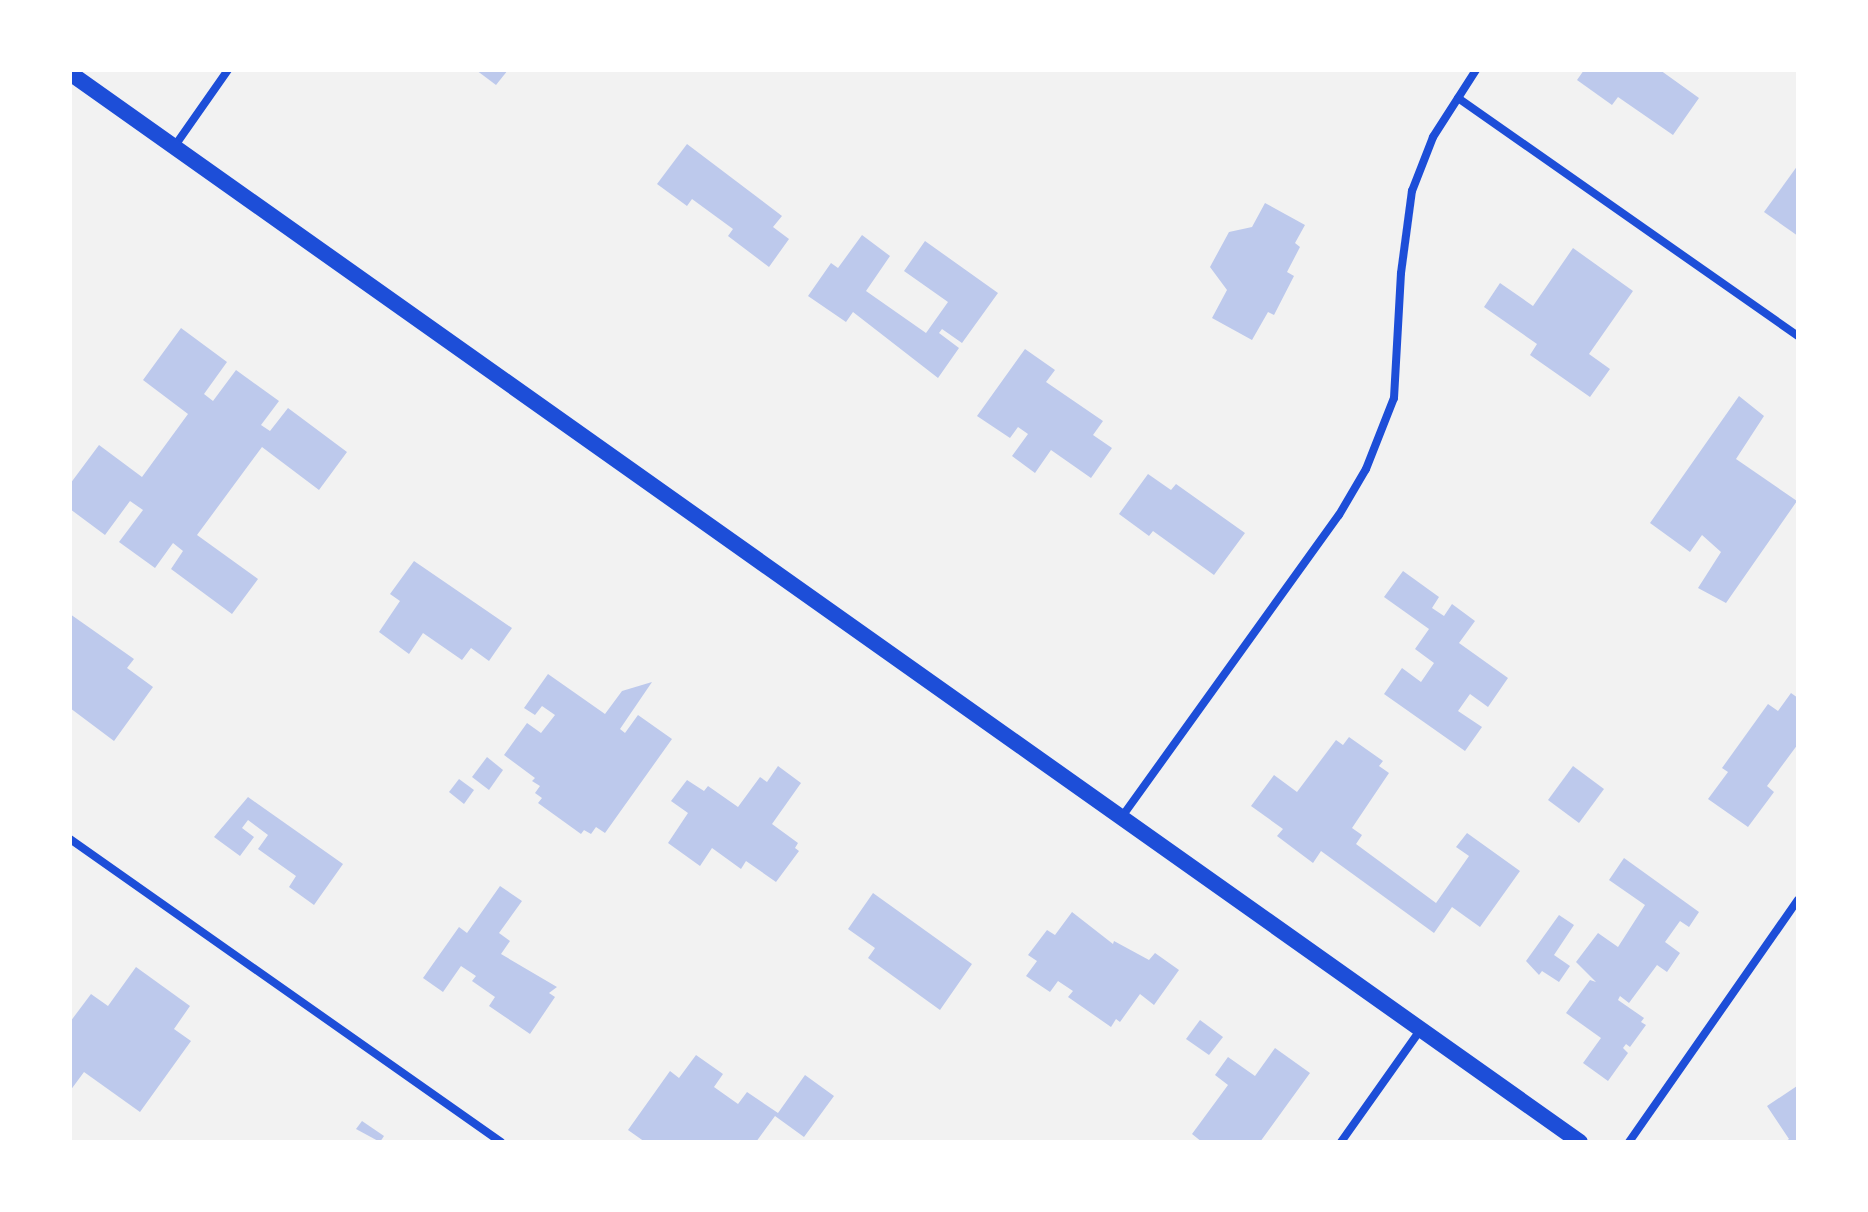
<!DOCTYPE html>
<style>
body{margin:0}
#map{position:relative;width:1868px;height:1212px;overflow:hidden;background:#f2f2f2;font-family:"DM Sans",sans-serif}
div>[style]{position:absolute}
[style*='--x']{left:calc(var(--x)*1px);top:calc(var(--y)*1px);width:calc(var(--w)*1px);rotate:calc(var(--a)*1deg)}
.building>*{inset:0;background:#bdc9ec}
.minor>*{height:8px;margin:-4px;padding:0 4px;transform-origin:4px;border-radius:4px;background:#1d4ed8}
.secondary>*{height:16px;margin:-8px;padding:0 8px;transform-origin:8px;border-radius:8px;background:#1d4ed8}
span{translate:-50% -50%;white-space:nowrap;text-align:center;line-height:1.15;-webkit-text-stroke:8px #fff;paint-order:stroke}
.frame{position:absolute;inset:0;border:72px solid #fff;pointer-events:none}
</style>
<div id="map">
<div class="building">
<i style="clip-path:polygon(476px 70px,508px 70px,496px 85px)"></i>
<i style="clip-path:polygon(1584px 70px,1660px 70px,1699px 98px,1673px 135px,1618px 97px,1612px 105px,1577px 80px)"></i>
<i style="clip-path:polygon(687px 144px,782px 216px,773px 227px,789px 239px,769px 267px,728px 236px,733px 229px,692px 199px,687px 206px,657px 184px)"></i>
<i style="clip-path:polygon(1798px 165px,1798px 236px,1764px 212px)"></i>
<i style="clip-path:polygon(1265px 203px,1305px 225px,1295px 243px,1300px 247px,1287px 272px,1294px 276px,1274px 315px,1268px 312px,1252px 340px,1212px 318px,1227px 290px,1210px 267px,1229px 232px,1252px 227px)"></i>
<i style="clip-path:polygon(862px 235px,890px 256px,866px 291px,926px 333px,948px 302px,904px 271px,925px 241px,998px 293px,962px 343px,942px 329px,939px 333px,959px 348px,938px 378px,853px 312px,846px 322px,808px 296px,831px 263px,838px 268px)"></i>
<i style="clip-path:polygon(1573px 248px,1633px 291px,1589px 354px,1610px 369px,1590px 397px,1530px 355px,1537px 344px,1484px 307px,1500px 283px,1533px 306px)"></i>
<i style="clip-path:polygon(181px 328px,227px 362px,204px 394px,213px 401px,236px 370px,279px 401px,261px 425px,270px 431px,288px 408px,347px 452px,319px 490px,262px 447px,197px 535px,258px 579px,232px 614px,171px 569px,183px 551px,173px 543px,155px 568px,119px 542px,143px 510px,130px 501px,105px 535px,70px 509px,70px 484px,99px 445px,142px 477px,188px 414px,143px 380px)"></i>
<i style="clip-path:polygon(1025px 349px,1055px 370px,1046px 382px,1103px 421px,1093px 435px,1112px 448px,1091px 478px,1051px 450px,1035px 473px,1012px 456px,1028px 434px,1018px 427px,1010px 438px,977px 416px)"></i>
<i style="clip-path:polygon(1739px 396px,1764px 416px,1736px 459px,1797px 501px,1726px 603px,1698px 588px,1721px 552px,1702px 535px,1690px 552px,1650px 523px)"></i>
<i style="clip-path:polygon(1148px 474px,1171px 490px,1176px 484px,1245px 533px,1214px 575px,1153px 531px,1149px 536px,1119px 514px)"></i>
<i style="clip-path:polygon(414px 561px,512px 628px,489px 661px,471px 648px,462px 660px,423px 633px,409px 654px,379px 632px,400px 601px,390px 594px)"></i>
<i style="clip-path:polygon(1403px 571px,1439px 597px,1432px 608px,1444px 616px,1452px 604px,1475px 621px,1459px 643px,1508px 678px,1488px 707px,1470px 694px,1458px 711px,1482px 727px,1465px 751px,1384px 694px,1402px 668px,1421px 682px,1434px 663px,1415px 649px,1429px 629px,1384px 597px)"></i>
<i style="clip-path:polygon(70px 614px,134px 659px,127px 668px,153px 687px,114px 741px,70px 708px)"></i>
<i style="clip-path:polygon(548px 674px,605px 714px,622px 691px,652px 682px,620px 729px,625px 733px,638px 715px,672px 739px,605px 833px,596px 827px,591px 834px,584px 830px,581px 834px,538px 803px,542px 798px,535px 793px,540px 786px,532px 781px,535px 778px,504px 755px,527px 723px,541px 733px,555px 715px,542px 706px,535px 715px,524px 708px)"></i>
<i style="clip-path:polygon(1791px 693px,1798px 698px,1798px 744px,1767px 786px,1774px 792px,1748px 827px,1708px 799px,1728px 772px,1722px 768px,1768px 704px,1778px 711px)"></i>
<i style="clip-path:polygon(1349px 737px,1383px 761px,1379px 766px,1389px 773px,1352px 828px,1362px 835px,1356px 844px,1436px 903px,1469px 856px,1456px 847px,1467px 833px,1520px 871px,1480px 927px,1452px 907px,1434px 933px,1321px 851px,1313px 863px,1277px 836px,1283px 829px,1251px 806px,1274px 775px,1297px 792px,1336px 740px,1343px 745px)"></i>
<i style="clip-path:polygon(487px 757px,503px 770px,489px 790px,472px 777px)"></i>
<i style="clip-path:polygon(778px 766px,801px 783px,772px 824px,798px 843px,795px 848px,799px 851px,776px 882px,746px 861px,741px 869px,712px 848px,700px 866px,668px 843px,688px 813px,671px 801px,687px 780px,704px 791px,708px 786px,738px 807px,760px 777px,767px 782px)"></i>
<i style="clip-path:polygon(1573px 766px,1604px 789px,1579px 823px,1548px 800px)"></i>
<i style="clip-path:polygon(459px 779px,474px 790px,464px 804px,449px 792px)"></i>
<i style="clip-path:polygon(248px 797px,343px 864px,314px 905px,289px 887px,296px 876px,258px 849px,268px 835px,248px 820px,242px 828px,254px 837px,240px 856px,214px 837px)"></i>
<i style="clip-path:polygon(1624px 858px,1699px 912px,1689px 927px,1680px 921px,1665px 942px,1680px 953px,1667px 972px,1657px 965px,1629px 1003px,1620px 996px,1618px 1000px,1644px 1018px,1641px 1022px,1646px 1025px,1630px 1047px,1626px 1044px,1623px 1048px,1628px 1053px,1608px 1081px,1583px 1063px,1601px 1038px,1566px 1013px,1590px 980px,1596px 982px,1576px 962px,1598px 933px,1618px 947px,1645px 905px,1609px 880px)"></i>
<i style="clip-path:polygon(500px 886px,522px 901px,499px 933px,510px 941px,501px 954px,557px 987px,549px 993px,555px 997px,530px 1034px,489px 1006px,495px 997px,472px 981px,476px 976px,461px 966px,443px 992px,423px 978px,459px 927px,467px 933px)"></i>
<i style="clip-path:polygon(873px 893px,972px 964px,940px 1010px,868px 958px,875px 948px,848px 929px)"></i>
<i style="clip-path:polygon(1072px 912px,1113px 944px,1114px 941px,1149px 960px,1155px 953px,1179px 970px,1154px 1005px,1140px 994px,1120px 1022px,1116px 1019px,1111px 1027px,1068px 997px,1073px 991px,1058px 981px,1050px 992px,1026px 976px,1037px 961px,1028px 955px,1047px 930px,1055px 935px)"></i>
<i style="clip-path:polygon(1559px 915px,1574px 925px,1554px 955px,1570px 966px,1559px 982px,1542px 971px,1539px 975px,1526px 961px)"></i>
<i style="clip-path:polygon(136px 967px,190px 1006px,174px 1029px,191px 1041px,140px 1112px,84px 1072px,70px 1091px,70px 1022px,91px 994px,108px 1006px)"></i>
<i style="clip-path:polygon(1200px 1020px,1223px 1037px,1209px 1055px,1186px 1039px)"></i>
<i style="clip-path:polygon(1275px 1048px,1310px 1073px,1260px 1142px,1202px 1142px,1192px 1134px,1228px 1085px,1215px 1075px,1228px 1057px,1255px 1076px)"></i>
<i style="clip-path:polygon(696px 1055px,723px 1074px,714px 1087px,738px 1104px,747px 1092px,778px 1113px,805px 1075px,834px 1096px,804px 1137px,775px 1116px,756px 1142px,645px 1142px,628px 1130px,670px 1071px,679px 1078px)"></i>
<i style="clip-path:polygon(1797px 1086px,1798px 1142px,1785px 1142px,1789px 1139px,1767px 1106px)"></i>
<i style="clip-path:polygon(362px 1121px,384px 1136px,380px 1142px,356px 1129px)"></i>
</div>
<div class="minor">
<i style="--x:1458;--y:98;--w:415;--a:35"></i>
<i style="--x:174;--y:147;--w:94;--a:-55"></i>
<i style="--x:1121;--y:818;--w:373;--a:-54.3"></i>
<i style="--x:1339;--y:515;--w:53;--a:-59.6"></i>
<i style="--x:1366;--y:469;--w:76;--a:-68.5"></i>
<i style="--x:1394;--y:398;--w:125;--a:-86.8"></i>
<i style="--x:1401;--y:273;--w:83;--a:-82.4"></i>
<i style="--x:1412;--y:191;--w:58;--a:-68.7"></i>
<i style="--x:1433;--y:137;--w:80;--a:-57.3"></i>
<i style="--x:70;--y:839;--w:527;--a:35.11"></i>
<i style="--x:1341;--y:1142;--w:138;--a:-54.7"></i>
<i style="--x:1629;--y:1142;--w:295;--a:-55.1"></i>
</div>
<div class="secondary">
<i style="--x:70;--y:73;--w:1850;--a:35.3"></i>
</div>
<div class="frame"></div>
</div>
